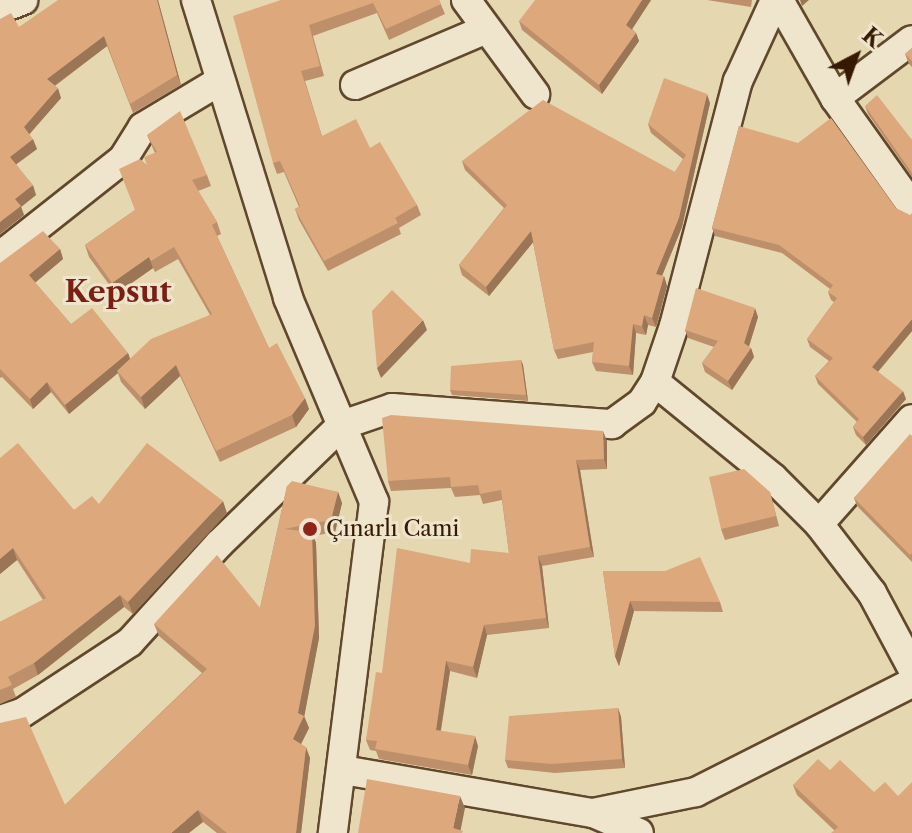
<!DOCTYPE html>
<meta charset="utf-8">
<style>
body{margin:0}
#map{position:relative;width:912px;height:833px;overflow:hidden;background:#e5d7b0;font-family:"Libre Caslon Text",serif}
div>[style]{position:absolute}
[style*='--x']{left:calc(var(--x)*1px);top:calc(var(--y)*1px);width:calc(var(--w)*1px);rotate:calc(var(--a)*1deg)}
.roads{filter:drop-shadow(2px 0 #61482c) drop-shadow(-2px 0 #61482c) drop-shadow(0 2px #61482c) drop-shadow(0 -2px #61482c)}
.street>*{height:28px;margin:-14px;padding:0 14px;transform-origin:14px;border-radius:14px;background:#eee5cc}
.wall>*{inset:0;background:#bd906b}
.shaded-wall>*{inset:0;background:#9a7657}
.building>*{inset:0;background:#dca87c}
.dots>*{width:22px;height:22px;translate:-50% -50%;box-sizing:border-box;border:4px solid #eee5cc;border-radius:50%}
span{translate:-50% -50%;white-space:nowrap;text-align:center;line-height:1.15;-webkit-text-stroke:6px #eee5cc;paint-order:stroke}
.poi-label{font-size:22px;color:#351900}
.left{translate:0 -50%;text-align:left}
.district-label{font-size:30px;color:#7a1f14;font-weight:700}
.north{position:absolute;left:816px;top:16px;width:80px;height:80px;-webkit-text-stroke:6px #eee5cc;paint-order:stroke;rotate:41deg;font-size:22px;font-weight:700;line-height:32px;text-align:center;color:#351900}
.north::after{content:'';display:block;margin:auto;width:28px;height:36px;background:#351900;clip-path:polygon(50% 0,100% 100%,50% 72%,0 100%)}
</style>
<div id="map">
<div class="roads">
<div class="street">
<i style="--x:196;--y:0;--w:312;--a:72.8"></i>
<i style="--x:288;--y:298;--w:221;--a:67.1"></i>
<i style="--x:374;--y:502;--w:334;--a:97.1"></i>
<i style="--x:466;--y:0;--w:117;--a:53.7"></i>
<i style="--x:779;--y:0;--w:113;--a:60.3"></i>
<i style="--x:835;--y:98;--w:133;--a:54.5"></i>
<i style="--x:0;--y:9;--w:25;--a:-21"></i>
<i style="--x:355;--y:85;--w:142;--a:-23.1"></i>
<i style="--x:835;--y:98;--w:96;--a:-37"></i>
<i style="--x:0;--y:256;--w:157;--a:-38.3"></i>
<i style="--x:123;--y:159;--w:38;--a:-58"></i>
<i style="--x:143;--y:127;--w:90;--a:-30.9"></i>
<i style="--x:655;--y:382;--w:152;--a:39.1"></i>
<i style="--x:773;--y:478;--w:65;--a:45"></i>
<i style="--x:819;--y:524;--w:87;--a:52.5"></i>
<i style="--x:872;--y:593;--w:85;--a:61.9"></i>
<i style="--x:819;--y:524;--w:140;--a:-48.5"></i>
<i style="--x:0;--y:720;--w:23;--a:-18"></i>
<i style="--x:22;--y:713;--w:129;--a:-33.3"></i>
<i style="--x:130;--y:642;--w:132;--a:-47.8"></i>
<i style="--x:219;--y:544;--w:171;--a:-44.1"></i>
<i style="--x:342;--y:425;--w:53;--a:-18.8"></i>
<i style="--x:392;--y:408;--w:221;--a:4.2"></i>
<i style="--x:612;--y:424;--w:37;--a:-36"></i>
<i style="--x:642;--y:402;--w:24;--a:-57"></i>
<i style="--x:655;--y:382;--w:59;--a:-71.3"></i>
<i style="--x:674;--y:326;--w:253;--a:-75.4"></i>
<i style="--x:738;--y:81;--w:89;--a:-65.4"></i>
<i style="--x:343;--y:770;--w:254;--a:9.8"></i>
<i style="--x:593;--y:813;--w:105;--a:-11.5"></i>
<i style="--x:696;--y:792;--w:242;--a:-26.8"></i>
<i style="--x:593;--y:813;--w:50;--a:23.5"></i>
</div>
</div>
<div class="wall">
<i style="clip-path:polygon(158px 0,181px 85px,133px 113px,107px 46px,55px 86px,61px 98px,29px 134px,37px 149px,16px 164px,36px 195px,21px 207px,24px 215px,0 234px,19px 27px)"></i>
<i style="clip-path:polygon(281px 0,439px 0,445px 14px,389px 40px,377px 13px,313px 36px,324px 76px,305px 81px,322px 136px,370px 148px,417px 205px,421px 215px,399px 228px,401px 234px,328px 271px,299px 220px,295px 209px,299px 207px,284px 172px,277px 174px,273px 163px)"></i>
<i style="clip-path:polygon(651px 0,632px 29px,636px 33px,639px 41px,602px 94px,522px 30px,519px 21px)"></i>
<i style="clip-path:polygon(707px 0,752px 0,751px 7px)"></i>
<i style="clip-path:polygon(912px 48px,912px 67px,909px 64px,905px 54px)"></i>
<i style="clip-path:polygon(710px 103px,682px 227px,662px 276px,664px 276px,667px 286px,658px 321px,656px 327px,648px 325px,646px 335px,636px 333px,633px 375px,596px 371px,592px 362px,593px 352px,558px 359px,554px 350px,533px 242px,489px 296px,462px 275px,459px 265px,504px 208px,465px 170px,462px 161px,675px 172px,683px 159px,651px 133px,648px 124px)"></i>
<i style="clip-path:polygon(865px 106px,912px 140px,912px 177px,868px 114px)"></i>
<i style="clip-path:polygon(739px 126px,912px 331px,878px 372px,906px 399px,866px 445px,856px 435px,853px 427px,857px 422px,818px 384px,815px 376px,829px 361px,810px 347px,807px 339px,834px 302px,831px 300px,828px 292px,830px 289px,782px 253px,715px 236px,712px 228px)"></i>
<i style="clip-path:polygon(147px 135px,207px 175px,211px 186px,198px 191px,217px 222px,221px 234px,217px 236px,269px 348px,309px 409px,296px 427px,220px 462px,180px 376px,145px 409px,121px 382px,118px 373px,69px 414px,51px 392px,33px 409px,2px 377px,0 378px,0 263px,60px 249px,63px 259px,35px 283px,71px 324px,128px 353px,130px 359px,210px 315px,178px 259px,155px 272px,153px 268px,116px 294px,89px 257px,85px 245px,135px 210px,147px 165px,155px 153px)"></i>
<i style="clip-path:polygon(758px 317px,749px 347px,751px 348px,754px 357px,732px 390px,705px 372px,702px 363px,714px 347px,688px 338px,685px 330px)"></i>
<i style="clip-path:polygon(521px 360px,523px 365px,528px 401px,452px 395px,450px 390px)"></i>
<i style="clip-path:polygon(912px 436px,912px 562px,857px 506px,854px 498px)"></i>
<i style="clip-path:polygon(607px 441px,607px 469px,580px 470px,594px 557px,542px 566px,549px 628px,487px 635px,477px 678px,450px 671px,441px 731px,478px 746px,472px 775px,379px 759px,376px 751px,370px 750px,366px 740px,382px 673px,470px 563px,509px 553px,502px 500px,483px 504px,480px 495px,455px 497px,451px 488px,391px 491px,388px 481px)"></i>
<i style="clip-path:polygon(0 458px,74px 510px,99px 504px,227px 513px,133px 614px,124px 607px,38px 675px,13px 689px,16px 697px,0 704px,0 622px,43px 600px,17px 560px,0 574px)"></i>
<i style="clip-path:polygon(287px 486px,338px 492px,342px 503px,335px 532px,313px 536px,316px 543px,319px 638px,304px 716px,309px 728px,301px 744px,310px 758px,301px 833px,217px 833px,203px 822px,65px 805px,202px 673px,159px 636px,154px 624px,260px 608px)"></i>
<i style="clip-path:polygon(770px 492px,779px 526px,725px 540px,721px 529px)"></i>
<i style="clip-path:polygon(603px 571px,720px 602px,723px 612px,634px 611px,619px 666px,615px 656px)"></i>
<i style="clip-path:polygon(618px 708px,621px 717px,625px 768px,555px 773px,508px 768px,505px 760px)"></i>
<i style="clip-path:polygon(830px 770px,912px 833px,834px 830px,797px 795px,793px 785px)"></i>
</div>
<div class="shaded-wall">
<i style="clip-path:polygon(157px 0,158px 0,181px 85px,177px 75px)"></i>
<i style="clip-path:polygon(642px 0,651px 0,629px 34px,626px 25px)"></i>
<i style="clip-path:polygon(800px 0,809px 0,802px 6px)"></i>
<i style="clip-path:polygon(636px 33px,639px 41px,602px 94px,599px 85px)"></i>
<i style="clip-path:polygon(104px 36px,107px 46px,50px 89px,47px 79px)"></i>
<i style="clip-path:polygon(58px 88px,61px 98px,27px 137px,24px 127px)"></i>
<i style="clip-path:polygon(707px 94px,710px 103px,682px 227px,659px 283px,656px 274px)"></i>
<i style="clip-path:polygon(33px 139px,37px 149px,14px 166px,10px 157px)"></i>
<i style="clip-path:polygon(33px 185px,36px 195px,21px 207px,24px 215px,0 234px,0 222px,15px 199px)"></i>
<i style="clip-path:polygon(531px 231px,535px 240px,489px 296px,486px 287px)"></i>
<i style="clip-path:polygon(60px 249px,63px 259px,32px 285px,29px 275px)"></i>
<i style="clip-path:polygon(149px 257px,153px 268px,116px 294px,112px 283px)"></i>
<i style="clip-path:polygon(664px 276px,667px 286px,656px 327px,652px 318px)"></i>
<i style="clip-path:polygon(755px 308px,758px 317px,747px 352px,744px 343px)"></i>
<i style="clip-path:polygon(644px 315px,648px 325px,646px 335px,642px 326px)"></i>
<i style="clip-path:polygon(912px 319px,912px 331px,875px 375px,872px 367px)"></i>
<i style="clip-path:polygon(423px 320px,427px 330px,381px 378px,377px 368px)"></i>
<i style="clip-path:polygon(633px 324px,636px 333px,633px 375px,629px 366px)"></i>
<i style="clip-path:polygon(751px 348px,754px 357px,732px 390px,728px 381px)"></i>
<i style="clip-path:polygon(128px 353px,131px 362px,69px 414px,65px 405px)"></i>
<i style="clip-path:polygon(521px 360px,523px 365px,528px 401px,526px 395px)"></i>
<i style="clip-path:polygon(176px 365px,180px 376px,145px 409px,141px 397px)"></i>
<i style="clip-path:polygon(47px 382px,51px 392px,33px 409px,30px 399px)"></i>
<i style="clip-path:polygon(903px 391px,906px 399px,866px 445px,863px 437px)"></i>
<i style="clip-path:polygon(305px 398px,309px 409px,296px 427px,292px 415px)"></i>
<i style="clip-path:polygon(603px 431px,607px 441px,607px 469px,604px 459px)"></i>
<i style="clip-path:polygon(576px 460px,580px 470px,594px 557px,590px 547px)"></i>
<i style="clip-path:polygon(338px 492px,342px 503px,335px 532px,331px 520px)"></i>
<i style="clip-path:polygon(223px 501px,227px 513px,133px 614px,128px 602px)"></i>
<i style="clip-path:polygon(312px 532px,316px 543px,319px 638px,304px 718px,304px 716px,309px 728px,298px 750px,293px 739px,298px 713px)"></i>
<i style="clip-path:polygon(13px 548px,17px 560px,0 574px,0 559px)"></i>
<i style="clip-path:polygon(538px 556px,542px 566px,549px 628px,546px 618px)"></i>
<i style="clip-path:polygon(120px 595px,124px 607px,38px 675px,34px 663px)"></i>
<i style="clip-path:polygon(630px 601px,634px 611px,619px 666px,615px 656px)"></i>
<i style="clip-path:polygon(484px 625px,487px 635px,477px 678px,473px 667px)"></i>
<i style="clip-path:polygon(446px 661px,450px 671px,439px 740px,436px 730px)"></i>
<i style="clip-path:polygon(618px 708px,621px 717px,625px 768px,622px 759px)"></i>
<i style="clip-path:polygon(475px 736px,478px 746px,472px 775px,468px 765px)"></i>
<i style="clip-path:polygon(306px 747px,310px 758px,301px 833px,296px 833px)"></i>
<i style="clip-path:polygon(460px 796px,465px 808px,460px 833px,453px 828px)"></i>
<i style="clip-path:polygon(198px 810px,203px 822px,189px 833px,171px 833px)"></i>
</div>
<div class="building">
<i style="clip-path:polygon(58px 0,157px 0,177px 75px,130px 104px,104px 36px,47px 79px,58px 88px,24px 127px,33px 139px,10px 157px,33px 185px,15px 199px,21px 206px,0 222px,0 19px,11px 13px,19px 27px)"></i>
<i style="clip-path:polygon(281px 0,439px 0,441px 4px,386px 29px,373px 3px,309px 25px,320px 66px,301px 71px,322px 136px,356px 119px,370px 148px,380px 142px,417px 205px,395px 218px,398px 223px,324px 261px,295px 209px,300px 206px,280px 161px,273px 163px,233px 16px)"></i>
<i style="clip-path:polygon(535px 0,642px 0,626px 25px,636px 33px,599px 85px,519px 21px)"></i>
<i style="clip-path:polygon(912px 48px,912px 61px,905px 54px)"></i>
<i style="clip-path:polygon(664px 78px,707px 94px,679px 218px,656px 274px,664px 276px,652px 318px,644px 315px,642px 326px,633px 324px,629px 366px,592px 362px,594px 342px,554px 350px,531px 231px,486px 287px,459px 265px,507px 205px,462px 161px,543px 100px,675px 172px,686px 155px,648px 124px)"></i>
<i style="clip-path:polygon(877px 95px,912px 140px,912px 173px,865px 106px)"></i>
<i style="clip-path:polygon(180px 111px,207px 175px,192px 180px,217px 222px,212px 225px,269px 348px,277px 343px,305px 398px,292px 415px,216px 451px,176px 365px,141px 397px,117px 371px,151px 339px,212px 314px,174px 247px,151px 261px,149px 257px,112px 283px,85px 245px,135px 210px,119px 169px,140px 159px,147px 165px,144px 157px,157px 152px,147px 135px)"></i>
<i style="clip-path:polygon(831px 118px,896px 208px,910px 215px,912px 213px,912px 319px,872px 367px,903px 391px,863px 437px,853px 427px,859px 419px,815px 376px,833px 358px,807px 339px,837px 298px,828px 292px,833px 285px,779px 245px,712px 228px,739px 126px,798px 143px)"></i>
<i style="clip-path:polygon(43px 231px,60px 249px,29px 275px,71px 324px,92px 308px,128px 353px,65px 405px,47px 382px,30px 399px,0 369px,0 263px)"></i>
<i style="clip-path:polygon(696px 288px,755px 308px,744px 343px,751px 348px,728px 381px,702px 363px,718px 341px,685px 330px)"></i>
<i style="clip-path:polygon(392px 290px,423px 320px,377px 368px,372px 311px)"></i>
<i style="clip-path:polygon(521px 360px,526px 395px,450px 390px,451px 366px)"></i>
<i style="clip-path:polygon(391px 415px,603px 431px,604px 459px,576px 460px,590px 547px,538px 556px,546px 618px,484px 625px,473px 667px,446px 661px,436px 730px,475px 736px,468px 765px,375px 749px,377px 741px,366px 740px,376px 672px,382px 673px,397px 548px,470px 563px,471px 549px,509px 553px,501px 490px,480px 494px,478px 485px,451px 487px,450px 477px,388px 481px,382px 418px)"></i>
<i style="clip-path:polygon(910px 434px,912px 436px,912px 553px,910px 555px,854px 498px)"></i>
<i style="clip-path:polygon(18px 443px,74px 510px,92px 496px,99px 504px,147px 443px,223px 501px,128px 602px,120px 595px,34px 663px,8px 677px,12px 685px,0 690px,0 622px,46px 598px,13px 548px,0 559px,0 458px)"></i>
<i style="clip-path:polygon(744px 469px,770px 492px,776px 516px,721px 529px,709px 477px)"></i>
<i style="clip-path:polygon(292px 481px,338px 492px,331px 520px,284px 529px,312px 532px,315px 626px,298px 713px,304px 716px,293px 739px,306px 747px,296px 833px,227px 833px,198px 810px,171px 833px,0 833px,0 723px,26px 717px,65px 805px,207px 669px,154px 624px,217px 555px,260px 608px,287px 486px)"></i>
<i style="clip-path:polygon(700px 557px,720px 602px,630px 601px,615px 656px,603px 571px,665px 571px)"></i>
<i style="clip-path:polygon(618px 708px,622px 759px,552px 764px,505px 760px,509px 716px)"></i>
<i style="clip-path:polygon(818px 759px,830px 770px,840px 760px,874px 792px,885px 782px,898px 796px,912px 782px,912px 833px,831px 833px,838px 827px,793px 785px)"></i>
<i style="clip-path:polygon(367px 779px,460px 796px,453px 828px,463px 831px,462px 833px,358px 833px)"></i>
</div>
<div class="dots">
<i style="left:310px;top:529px;background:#8f2418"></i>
</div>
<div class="poi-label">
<span class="left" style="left:326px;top:529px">Çınarlı Cami</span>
</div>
<div class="district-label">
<span style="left:118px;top:292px">Kepsut</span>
</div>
<div class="north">K</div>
</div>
